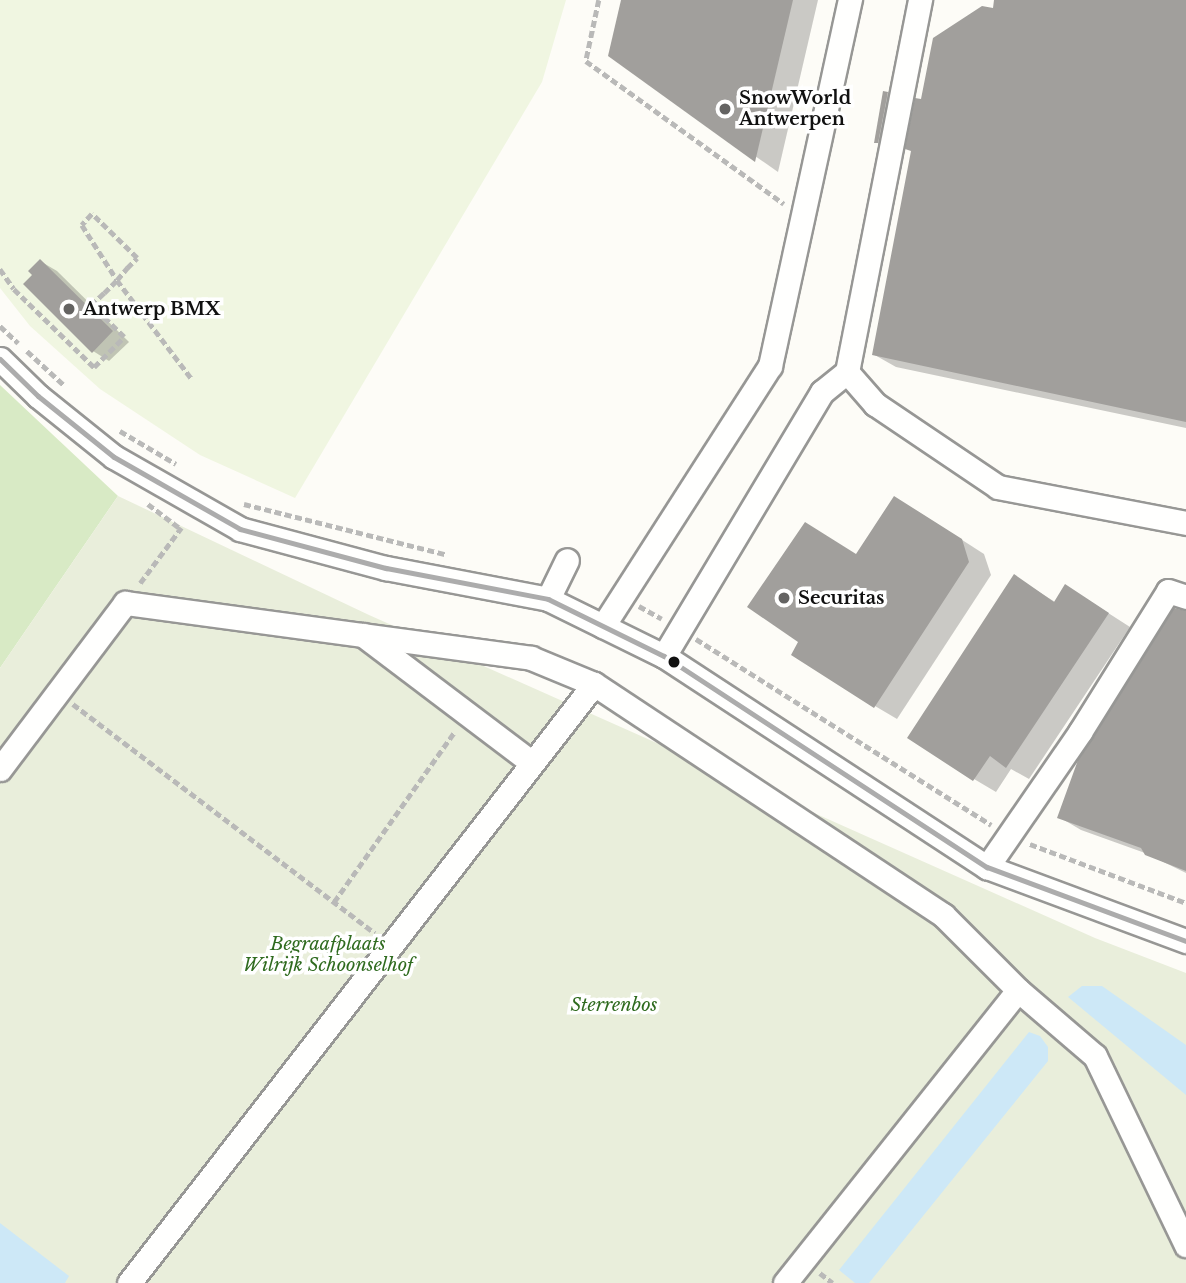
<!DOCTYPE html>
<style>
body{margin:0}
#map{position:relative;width:1186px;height:1283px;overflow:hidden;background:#fdfcf7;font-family:"Libre Baskerville",serif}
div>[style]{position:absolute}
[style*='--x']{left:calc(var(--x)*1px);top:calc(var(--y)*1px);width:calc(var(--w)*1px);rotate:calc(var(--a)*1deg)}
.forest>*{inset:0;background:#d8eac5}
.cemetery>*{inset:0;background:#e9eedb}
.pitch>*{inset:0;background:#f0f6e1}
.water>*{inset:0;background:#cde8f7}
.shadow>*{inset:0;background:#0003}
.building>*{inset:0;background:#a19f9c}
.path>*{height:4.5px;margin-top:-2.25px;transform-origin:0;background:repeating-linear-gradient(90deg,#b9b9b8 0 7px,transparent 0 10.5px)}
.roads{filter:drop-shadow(2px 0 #979795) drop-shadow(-2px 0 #979795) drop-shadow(0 2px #979795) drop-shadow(0 -2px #979795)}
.minor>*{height:23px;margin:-11.5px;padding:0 11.5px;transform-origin:11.5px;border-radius:11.5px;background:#fffffe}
.bus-1>*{height:5px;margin:-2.5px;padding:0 2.5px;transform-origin:2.5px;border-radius:2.5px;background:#acacac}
.dots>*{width:19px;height:19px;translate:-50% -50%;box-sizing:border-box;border:4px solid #fff;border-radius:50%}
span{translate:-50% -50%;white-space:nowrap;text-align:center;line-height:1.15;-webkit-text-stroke:7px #fff;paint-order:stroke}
.poi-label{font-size:18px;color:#111;font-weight:700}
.left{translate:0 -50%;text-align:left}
.park-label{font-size:18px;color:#2f6b1f;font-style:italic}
</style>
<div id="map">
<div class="forest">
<i style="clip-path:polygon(0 385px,118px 496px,0 668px)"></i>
</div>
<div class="cemetery">
<i style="clip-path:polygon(118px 496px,369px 615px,1095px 938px,1186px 973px,1186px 1283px,0 1283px,0 668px)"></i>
</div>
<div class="pitch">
<i style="clip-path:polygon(0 0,566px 0,542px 82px,295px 498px,200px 455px,100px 389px,30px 326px,0 288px)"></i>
</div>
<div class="water">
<i style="clip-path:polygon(1082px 986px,1102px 986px,1186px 1045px,1186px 1095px,1068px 997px)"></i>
<i style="clip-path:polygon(1029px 1032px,1040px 1036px,1048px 1047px,1048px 1061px,869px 1283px,855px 1283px,839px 1270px)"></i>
<i style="clip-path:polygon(0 1223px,69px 1276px,65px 1283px,0 1283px)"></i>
</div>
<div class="shadow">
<i style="clip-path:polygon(623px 0,818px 0,778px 172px,610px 55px)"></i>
<i style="clip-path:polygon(996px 0,1186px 0,1186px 428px,896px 367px,873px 354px,922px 101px,994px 10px)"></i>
<i style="clip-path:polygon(887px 94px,892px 97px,882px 145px,876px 142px)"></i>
<i style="clip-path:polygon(40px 261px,57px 271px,129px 342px,109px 361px,93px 351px)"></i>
<i style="clip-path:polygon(917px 511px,984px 554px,991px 575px,897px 719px,875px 706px,858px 556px)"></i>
<i style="clip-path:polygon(1014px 576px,1055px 602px,1088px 600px,1130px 627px,1029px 779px,1011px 769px,996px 792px,974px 779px)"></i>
<i style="clip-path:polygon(1186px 612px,1186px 873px,1145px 853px,1081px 830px,1059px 817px)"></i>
</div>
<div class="building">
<i style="clip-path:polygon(621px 0,793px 0,755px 162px,608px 56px)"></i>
<i style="clip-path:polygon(994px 0,1186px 0,1186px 422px,872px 355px,911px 151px,905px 149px,915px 98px,921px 99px,933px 38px,982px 6px,993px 8px)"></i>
<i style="clip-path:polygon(883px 91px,888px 92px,878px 143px,874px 143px)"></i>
<i style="clip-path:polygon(40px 259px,113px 331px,92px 353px,23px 284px,32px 275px,28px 271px)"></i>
<i style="clip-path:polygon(894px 496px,962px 539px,969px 562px,874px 708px,791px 655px,798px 642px,747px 607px,805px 522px,856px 554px)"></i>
<i style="clip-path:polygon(1014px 574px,1054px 602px,1065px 584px,1109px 613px,1006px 768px,990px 756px,973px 781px,907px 738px)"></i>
<i style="clip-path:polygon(1174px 608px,1186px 611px,1186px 871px,1145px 855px,1141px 848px,1057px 818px,1078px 760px)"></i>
</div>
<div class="path">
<i style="--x:599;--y:0;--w:62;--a:102"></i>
<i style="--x:586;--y:61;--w:244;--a:35.8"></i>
<i style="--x:0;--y:269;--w:24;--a:55"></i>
<i style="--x:14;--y:289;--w:112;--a:44.3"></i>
<i style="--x:94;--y:367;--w:42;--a:-45"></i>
<i style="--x:124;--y:337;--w:46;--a:-135.9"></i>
<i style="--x:91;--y:305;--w:18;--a:-43"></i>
<i style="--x:104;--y:293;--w:18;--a:-45"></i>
<i style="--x:117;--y:280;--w:16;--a:-50"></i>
<i style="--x:127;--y:268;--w:14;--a:-45"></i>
<i style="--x:137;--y:258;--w:63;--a:-135.6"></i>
<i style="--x:92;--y:214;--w:15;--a:132"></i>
<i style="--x:82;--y:225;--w:65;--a:57.5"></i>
<i style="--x:117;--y:280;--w:123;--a:52.9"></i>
<i style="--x:0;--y:326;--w:25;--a:43"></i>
<i style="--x:27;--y:351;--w:52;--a:42.6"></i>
<i style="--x:120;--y:431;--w:65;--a:30.5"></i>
<i style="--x:148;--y:504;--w:41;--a:37.1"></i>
<i style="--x:244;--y:504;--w:207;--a:14"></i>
<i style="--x:140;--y:583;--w:69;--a:-53.3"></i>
<i style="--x:639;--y:606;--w:26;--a:29"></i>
<i style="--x:696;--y:639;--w:349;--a:32.2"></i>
<i style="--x:73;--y:704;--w:379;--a:37.2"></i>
<i style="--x:1030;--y:844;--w:167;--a:20.7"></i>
<i style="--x:334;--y:902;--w:209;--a:-54.7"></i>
<i style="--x:820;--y:1273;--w:16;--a:38"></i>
</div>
<div class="roads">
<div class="minor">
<i style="--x:0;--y:359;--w:53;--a:44.2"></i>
<i style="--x:38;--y:396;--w:97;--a:38.8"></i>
<i style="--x:114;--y:457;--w:145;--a:29.7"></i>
<i style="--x:240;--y:529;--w:151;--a:15"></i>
<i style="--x:386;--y:568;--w:165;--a:10.8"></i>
<i style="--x:548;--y:599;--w:129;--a:26.2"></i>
<i style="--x:664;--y:656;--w:386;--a:33.2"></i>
<i style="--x:987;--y:867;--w:212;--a:20.4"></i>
<i style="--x:847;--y:372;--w:43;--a:48.8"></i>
<i style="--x:875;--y:404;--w:148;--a:34"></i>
<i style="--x:998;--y:487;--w:191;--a:10.8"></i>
<i style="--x:548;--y:599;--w:43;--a:-64"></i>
<i style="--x:603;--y:626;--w:309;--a:-57.3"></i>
<i style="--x:770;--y:366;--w:375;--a:-77.7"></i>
<i style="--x:363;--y:635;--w:211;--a:37.1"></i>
<i style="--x:664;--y:656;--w:308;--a:-59.1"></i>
<i style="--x:822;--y:392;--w:32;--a:-39"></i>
<i style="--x:847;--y:372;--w:379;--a:-78.9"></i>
<i style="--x:0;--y:769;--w:208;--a:-53"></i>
<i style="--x:125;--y:603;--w:410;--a:7.7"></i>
<i style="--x:531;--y:658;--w:68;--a:22.4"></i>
<i style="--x:594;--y:684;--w:419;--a:33.5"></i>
<i style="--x:943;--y:915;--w:106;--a:45"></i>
<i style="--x:1018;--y:990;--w:101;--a:40.6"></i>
<i style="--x:1095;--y:1056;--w:210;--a:64.3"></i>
<i style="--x:987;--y:867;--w:164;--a:-55.4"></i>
<i style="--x:1080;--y:732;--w:166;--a:-58"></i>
<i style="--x:1168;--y:591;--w:19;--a:18"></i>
<i style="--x:129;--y:1283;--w:758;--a:-52.18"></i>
<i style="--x:785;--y:1283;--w:374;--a:-51.5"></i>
</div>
</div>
<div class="bus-1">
<i style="--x:0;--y:359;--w:53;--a:44.2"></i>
<i style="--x:38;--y:396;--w:97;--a:38.8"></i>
<i style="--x:114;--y:457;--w:145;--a:29.7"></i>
<i style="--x:240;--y:529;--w:151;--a:15"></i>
<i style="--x:386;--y:568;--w:165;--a:10.8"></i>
<i style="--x:548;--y:599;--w:129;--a:26.2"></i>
<i style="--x:664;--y:656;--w:386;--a:33.2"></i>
<i style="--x:987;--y:867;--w:212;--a:20.4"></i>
</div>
<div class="dots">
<i style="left:725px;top:109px;background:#646362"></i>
<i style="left:69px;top:309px;background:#646362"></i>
<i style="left:784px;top:598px;background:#646362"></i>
<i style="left:674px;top:662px;background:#111"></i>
</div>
<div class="poi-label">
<span class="left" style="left:739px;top:109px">SnowWorld<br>Antwerpen</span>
<span class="left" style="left:83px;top:309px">Antwerp BMX</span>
<span class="left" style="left:798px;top:598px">Securitas</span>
</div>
<div class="park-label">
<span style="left:328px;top:955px">Begraafplaats<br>Wilrijk Schoonselhof</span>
<span style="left:614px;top:1005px">Sterrenbos</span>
</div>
</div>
